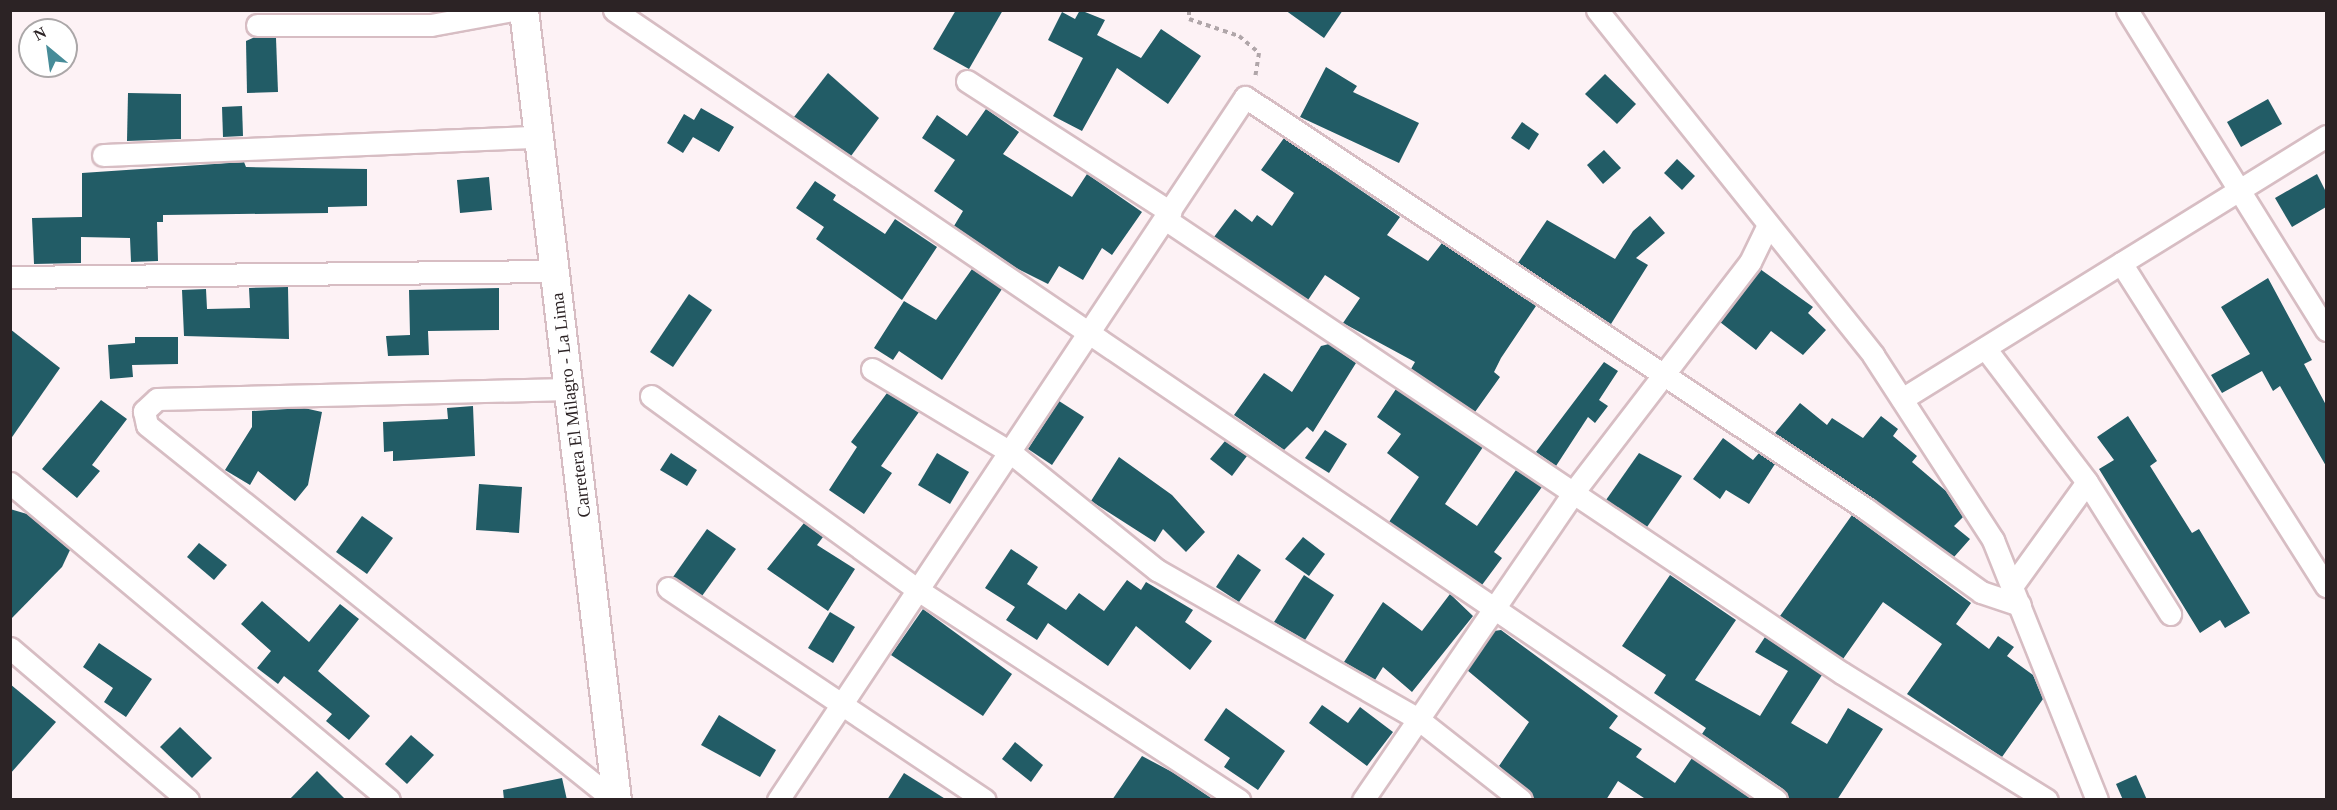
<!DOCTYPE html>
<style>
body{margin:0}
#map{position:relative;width:2337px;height:810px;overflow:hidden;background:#fdf2f5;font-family:Georgia,serif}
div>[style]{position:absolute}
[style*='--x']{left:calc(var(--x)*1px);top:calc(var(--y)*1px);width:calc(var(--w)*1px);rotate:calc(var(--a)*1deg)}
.building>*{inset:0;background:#225c66}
.path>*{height:4px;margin-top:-2px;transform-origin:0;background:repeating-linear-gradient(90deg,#b0a6a9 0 4.5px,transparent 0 9px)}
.roads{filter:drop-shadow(2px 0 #d7bdc3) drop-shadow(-2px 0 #d7bdc3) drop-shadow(0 2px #d7bdc3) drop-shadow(0 -2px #d7bdc3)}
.minor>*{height:21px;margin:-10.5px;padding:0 10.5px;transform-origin:10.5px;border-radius:10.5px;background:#fff}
.secondary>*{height:28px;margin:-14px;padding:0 14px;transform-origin:14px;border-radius:14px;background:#fff}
span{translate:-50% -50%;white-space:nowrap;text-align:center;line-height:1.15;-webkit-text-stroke:6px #fff;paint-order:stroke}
.street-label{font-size:18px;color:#2c2325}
.frame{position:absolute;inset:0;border:12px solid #2c2325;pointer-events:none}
.north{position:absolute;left:18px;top:18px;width:60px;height:60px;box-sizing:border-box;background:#fff;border:2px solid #aba7a8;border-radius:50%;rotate:331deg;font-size:16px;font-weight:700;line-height:24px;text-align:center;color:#2c2325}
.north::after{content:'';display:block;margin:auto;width:21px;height:27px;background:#478c99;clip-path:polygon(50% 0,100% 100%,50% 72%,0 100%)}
</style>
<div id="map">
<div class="building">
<i style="clip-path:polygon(956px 10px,1003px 10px,969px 69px,933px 49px)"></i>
<i style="clip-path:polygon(1080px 10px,1105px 20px,1097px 35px,1141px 58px,1161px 29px,1201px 56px,1168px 104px,1117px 68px,1082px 131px,1053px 116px,1083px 58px,1048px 40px,1062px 12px,1075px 19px)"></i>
<i style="clip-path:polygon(1285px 10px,1343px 10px,1324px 38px)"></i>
<i style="clip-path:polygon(255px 37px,276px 38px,278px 92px,247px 93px,246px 41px)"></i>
<i style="clip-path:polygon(1326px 67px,1357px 86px,1353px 92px,1419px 123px,1399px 163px,1300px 117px)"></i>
<i style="clip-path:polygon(828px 73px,879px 118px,851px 156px,794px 117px)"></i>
<i style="clip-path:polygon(1605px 74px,1636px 104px,1617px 124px,1585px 94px)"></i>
<i style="clip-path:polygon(128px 93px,181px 94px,181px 139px,127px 141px)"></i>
<i style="clip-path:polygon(2268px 99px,2282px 124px,2241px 147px,2227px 122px)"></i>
<i style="clip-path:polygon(242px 106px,243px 136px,223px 137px,222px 107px)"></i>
<i style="clip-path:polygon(701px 108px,734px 127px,719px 152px,693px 137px,683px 153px,667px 143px,684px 114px,694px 120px)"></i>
<i style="clip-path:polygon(986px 109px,1019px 132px,1003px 154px,1072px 197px,1087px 174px,1142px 212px,1112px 255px,1102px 248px,1083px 280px,1059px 266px,1048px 284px,1016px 268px,954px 226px,963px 211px,934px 191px,955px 160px,922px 138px,937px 115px,967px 136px)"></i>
<i style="clip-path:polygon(1522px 122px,1539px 134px,1529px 150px,1511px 138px)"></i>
<i style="clip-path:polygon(1284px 138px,1400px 217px,1387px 235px,1428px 261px,1442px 243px,1536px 306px,1501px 358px,1494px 372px,1500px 377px,1475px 412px,1411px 369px,1415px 362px,1343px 323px,1360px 298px,1325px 275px,1308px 300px,1214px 237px,1235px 209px,1252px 222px,1257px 215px,1272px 226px,1294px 193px,1261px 170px)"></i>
<i style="clip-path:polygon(1604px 150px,1621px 168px,1603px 184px,1587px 165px)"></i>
<i style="clip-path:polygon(1677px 159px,1695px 176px,1682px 190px,1664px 173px)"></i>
<i style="clip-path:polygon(244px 162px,246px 167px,367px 169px,367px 206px,328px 207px,328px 213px,163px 215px,163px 222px,157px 222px,158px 261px,131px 262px,130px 238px,81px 237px,81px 263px,34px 264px,32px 218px,82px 217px,82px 173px)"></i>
<i style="clip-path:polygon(2317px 174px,2326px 192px,2326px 207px,2292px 227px,2275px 198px)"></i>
<i style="clip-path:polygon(489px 177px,492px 210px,460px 213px,457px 180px)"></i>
<i style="clip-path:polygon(815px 181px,836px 195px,833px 200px,885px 234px,895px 219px,937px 247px,902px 300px,816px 239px,824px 227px,796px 208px)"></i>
<i style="clip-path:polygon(1650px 216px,1665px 233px,1636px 258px,1648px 265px,1611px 324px,1518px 263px,1547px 220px,1615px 259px,1633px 231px)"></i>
<i style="clip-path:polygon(972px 269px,1002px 289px,942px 380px,899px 351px,893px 360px,874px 348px,904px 301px,936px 320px)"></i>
<i style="clip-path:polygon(1760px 269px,1813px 307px,1808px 313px,1826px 330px,1803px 355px,1771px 331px,1756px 350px,1720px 322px)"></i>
<i style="clip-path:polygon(2268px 278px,2312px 360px,2304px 364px,2326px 405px,2326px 466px,2280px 386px,2273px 391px,2262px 371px,2222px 393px,2211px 375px,2250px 354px,2221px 307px)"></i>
<i style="clip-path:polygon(288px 287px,289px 339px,184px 336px,182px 290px,206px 289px,207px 309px,250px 308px,249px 288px)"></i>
<i style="clip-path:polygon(499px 288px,499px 330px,428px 331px,429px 355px,388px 356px,386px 336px,410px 335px,409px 290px)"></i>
<i style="clip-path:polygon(689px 294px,712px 310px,673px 367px,650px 352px)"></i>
<i style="clip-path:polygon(10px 329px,60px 368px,10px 440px)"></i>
<i style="clip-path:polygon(135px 337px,178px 337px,178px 364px,132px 365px,133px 377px,110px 379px,108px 345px,135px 343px)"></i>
<i style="clip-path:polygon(1329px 344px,1356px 363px,1313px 432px,1307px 427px,1284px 450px,1234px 415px,1264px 373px,1292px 392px,1321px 346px)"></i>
<i style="clip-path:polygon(1604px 362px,1618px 371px,1599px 400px,1608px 406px,1595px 423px,1588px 417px,1556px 466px,1536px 452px)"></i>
<i style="clip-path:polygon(1396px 389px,1483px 447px,1445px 504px,1477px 526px,1516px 470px,1542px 487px,1494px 552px,1502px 558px,1482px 585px,1389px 522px,1419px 477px,1387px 453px,1401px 434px,1377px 417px)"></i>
<i style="clip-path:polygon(887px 393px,919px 412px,881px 466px,892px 473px,864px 514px,829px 490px,857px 447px,851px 442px)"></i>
<i style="clip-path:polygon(101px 400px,127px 419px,92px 465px,100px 471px,77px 498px,42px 469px)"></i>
<i style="clip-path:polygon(1059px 401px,1084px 417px,1052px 465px,1028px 449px)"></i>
<i style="clip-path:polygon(1800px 403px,1827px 425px,1832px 418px,1863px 438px,1881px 416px,1898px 429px,1893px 436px,1917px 456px,1912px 462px,1946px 491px,1963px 517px,1954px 526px,1970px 539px,1954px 557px,1775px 433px)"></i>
<i style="clip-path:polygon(473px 406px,475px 456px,393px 461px,393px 451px,384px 452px,383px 422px,448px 419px,447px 408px)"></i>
<i style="clip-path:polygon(304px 408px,322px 412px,308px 485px,295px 501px,258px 471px,250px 485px,225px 470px,252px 427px,252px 411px)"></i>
<i style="clip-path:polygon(2128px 416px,2157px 461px,2150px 466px,2192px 533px,2199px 529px,2250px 613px,2225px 628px,2220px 620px,2200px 633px,2099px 469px,2114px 460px,2097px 437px)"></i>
<i style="clip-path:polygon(1325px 430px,1347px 444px,1329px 473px,1305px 458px)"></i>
<i style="clip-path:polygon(1723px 438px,1753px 460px,1759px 453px,1775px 464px,1749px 504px,1726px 490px,1720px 499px,1693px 479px)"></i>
<i style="clip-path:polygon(1225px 441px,1247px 456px,1232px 476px,1210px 459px)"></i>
<i style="clip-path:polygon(671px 453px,697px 470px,687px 486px,660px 470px)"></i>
<i style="clip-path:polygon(937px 453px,969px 472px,950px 504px,918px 485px)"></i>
<i style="clip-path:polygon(1639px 453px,1682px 476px,1647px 527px,1606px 500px)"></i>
<i style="clip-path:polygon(1119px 457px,1172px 495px,1205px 532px,1186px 552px,1163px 529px,1155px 542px,1091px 501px)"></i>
<i style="clip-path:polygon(479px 484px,522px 487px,519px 533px,476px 530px)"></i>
<i style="clip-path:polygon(10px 509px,27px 514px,70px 550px,62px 567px,10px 620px)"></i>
<i style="clip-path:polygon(1852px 515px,1971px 603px,1956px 624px,1989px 649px,1998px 636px,2014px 647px,2007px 656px,2033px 675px,2043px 699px,2002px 757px,1907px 694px,1942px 644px,1883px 602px,1843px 659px,1780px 616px)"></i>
<i style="clip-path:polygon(362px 516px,393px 538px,367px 574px,336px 552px)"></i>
<i style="clip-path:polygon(804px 523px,823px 537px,817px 545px,855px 569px,828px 611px,767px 569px)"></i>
<i style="clip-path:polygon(707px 529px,736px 549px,702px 596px,673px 577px)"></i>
<i style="clip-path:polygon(1303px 537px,1325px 554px,1309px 576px,1285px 559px)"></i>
<i style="clip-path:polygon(199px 543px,227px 565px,214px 580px,187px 557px)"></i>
<i style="clip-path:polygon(1011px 549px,1038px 567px,1027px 584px,1066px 610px,1079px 593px,1104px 611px,1127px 580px,1141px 590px,1146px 582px,1193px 610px,1185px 622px,1212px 641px,1190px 670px,1136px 626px,1108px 666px,1048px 623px,1037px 640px,1006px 620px,1015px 607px,985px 588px)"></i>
<i style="clip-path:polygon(1238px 554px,1261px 570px,1239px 602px,1216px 587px)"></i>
<i style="clip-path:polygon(1304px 575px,1334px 595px,1305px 640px,1274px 622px)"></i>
<i style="clip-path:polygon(1670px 575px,1736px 620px,1695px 680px,1760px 716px,1788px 671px,1755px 652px,1765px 637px,1822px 675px,1791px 723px,1827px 744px,1848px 708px,1883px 729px,1837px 800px,1789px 800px,1783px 789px,1702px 734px,1706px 728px,1654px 693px,1666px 675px,1622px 646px)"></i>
<i style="clip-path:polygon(1450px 594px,1473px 616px,1412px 692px,1383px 667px,1375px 680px,1344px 662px,1383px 602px,1422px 631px)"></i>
<i style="clip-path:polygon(262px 601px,309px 642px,340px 604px,359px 619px,318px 671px,370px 716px,349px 740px,326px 721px,332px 714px,284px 676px,278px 684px,257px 668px,271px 651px,241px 624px)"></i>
<i style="clip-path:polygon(923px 609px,1012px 674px,983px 716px,891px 655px)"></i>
<i style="clip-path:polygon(830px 612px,855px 627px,833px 663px,808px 648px)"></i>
<i style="clip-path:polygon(1501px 630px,1618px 716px,1609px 728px,1642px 749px,1636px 757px,1675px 783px,1692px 758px,1753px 800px,1647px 800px,1618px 781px,1606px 800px,1533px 800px,1499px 766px,1529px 722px,1467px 670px,1494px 631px)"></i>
<i style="clip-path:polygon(99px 643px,152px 679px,126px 717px,104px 702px,113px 688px,83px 667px)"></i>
<i style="clip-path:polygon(10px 684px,56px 722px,10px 774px)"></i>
<i style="clip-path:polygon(1322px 705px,1348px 723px,1360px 707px,1393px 732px,1367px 766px,1309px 723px)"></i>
<i style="clip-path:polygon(1226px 708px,1285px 751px,1258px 790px,1224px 767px,1230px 758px,1204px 740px)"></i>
<i style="clip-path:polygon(719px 715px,776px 750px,760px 777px,701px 745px)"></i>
<i style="clip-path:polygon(180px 727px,212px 758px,192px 778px,160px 747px)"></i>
<i style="clip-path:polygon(411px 735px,434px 755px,407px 784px,385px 764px)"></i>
<i style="clip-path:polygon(1015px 742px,1043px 765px,1031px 782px,1002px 759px)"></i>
<i style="clip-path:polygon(1142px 756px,1174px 773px,1214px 800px,1112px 800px)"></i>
<i style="clip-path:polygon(317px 771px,346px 800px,289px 800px)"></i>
<i style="clip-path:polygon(904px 773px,947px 800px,887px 800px)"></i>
<i style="clip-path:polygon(2136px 775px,2147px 800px,2123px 800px,2116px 784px)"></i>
<i style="clip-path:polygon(562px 778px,567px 800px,504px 800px,503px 790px)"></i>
</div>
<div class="path">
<i style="--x:1189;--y:10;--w:9;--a:90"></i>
<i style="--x:1189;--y:19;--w:53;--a:18.8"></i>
<i style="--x:1239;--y:36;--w:26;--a:40"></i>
<i style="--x:1259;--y:53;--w:24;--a:99"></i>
</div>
<div class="roads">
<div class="minor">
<i style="--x:614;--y:10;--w:1405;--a:34.21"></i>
<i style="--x:1597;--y:10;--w:442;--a:51.3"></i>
<i style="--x:1873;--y:355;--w:221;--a:57"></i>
<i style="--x:1993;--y:540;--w:280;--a:68.2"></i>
<i style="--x:2127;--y:10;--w:377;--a:58.1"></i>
<i style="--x:257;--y:25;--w:174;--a:0"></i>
<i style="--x:431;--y:25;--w:82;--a:-10.5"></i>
<i style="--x:967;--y:81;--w:242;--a:32.8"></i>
<i style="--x:103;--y:155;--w:436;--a:-2.4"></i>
<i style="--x:1165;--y:219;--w:815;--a:33.85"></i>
<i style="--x:1842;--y:673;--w:241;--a:31.8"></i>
<i style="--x:2121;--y:263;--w:383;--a:57.6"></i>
<i style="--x:10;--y:277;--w:545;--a:-0.63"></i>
<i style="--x:1985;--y:348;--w:168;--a:52.7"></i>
<i style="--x:2087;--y:482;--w:156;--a:57.8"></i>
<i style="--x:872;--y:369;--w:161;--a:31"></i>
<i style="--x:1010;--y:452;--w:189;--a:38.8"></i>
<i style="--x:1157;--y:570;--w:301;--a:29.7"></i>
<i style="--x:1418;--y:719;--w:131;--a:38.2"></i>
<i style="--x:569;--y:389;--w:412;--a:178.6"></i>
<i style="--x:157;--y:399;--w:18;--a:137"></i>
<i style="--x:144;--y:411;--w:14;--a:78"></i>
<i style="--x:147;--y:425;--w:599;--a:38.76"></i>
<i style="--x:651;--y:396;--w:330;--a:36"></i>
<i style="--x:918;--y:590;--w:384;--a:33.2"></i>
<i style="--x:1902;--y:399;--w:499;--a:-31.8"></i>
<i style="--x:10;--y:483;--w:494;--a:39.9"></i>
<i style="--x:2012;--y:586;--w:128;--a:-54.2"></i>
<i style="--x:668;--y:588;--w:381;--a:33.8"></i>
<i style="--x:10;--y:648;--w:234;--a:40.5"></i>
<i style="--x:778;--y:800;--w:844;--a:-56.4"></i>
<i style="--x:1245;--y:97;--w:745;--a:33.56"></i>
<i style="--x:1866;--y:509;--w:142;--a:35.8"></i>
<i style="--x:1981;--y:592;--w:41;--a:18.4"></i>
<i style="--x:1363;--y:800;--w:376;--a:-55.6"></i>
<i style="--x:1575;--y:490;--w:287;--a:-52.5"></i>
<i style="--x:1750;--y:262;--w:41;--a:-64.1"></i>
</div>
<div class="secondary">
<i style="--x:524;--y:10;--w:795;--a:83.29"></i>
</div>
</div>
<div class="street-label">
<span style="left:571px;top:405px;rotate:-97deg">Carretera El Milagro - La Lima</span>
</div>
<div class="frame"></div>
<div class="north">N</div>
</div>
